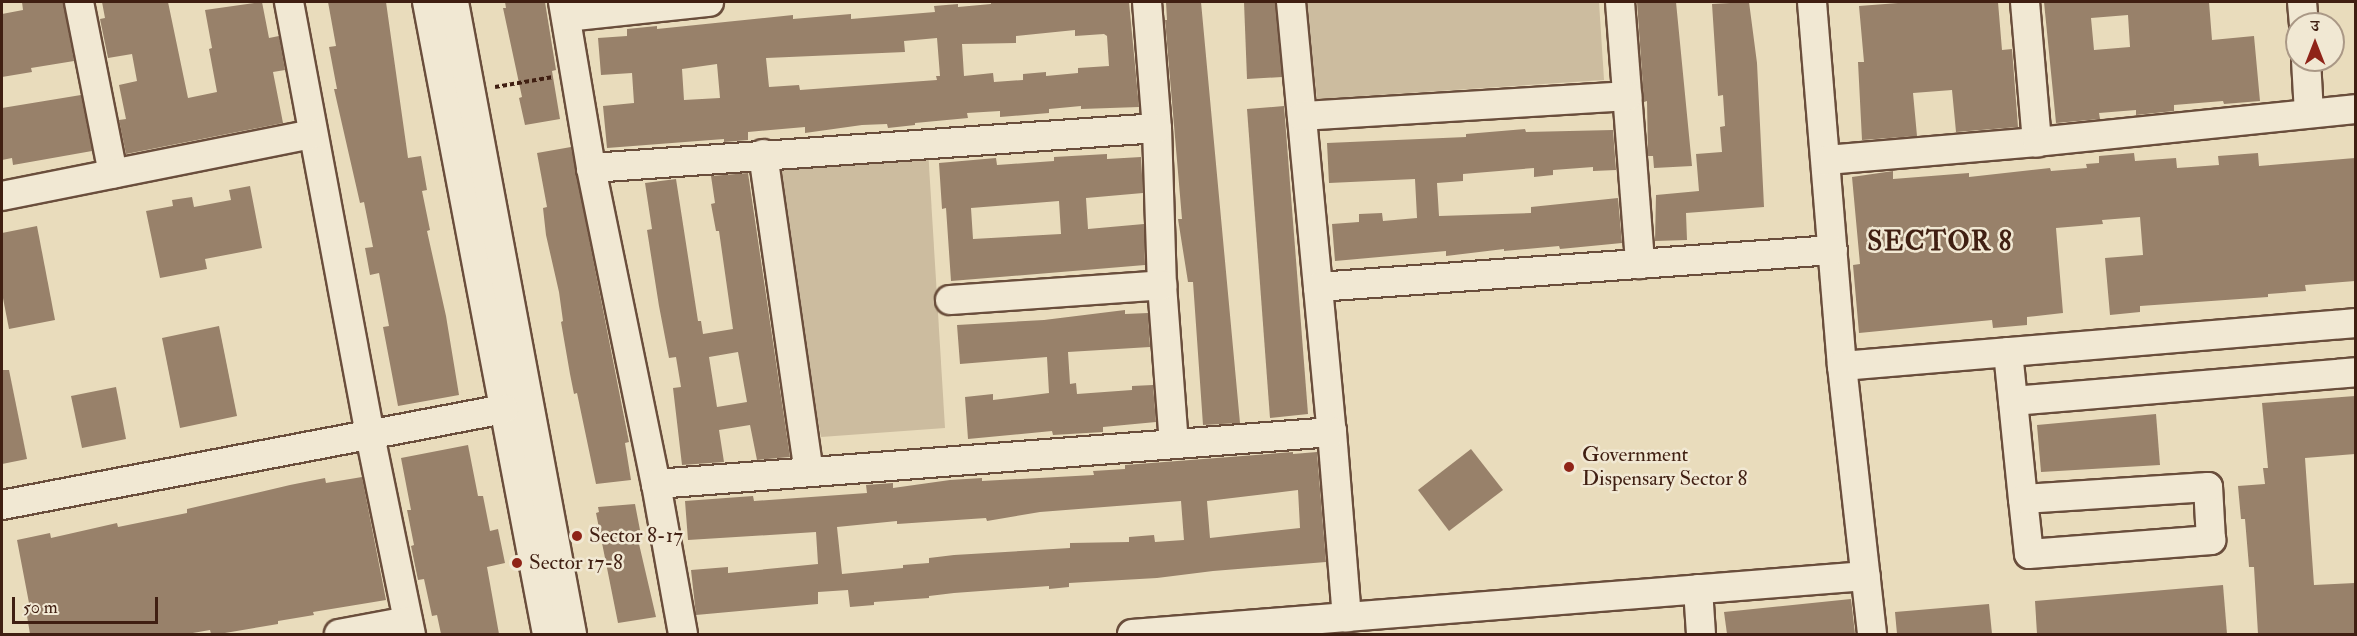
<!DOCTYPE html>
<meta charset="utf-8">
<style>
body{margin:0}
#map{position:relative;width:2357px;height:636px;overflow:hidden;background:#e9dcbc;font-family:"IM FELL Double Pica","Noto Serif Devanagari",serif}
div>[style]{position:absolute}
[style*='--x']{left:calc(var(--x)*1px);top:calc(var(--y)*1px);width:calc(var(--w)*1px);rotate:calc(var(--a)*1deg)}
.green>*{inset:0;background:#ccbc9f}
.building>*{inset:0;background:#98816a}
.path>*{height:4px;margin-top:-2px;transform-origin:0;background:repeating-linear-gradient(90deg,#401f12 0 4.5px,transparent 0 7.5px)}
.roads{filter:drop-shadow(2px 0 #6a4e3c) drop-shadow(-2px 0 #6a4e3c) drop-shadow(0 2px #6a4e3c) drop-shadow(0 -2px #6a4e3c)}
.minor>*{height:28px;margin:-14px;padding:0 14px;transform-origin:14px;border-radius:14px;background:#f1e8d3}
.dots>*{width:16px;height:16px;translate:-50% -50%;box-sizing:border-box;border:3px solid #f1e8d3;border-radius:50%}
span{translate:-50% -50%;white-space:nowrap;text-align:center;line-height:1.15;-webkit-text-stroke:5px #f1e8d3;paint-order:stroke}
.poi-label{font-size:21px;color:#401f12}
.left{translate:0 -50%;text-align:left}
.district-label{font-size:27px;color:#401f12;font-weight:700;letter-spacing:1.5px}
.frame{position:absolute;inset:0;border:3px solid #401f12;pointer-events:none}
.north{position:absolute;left:2285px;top:12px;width:60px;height:60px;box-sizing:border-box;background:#f1e8d3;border:2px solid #aa9886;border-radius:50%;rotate:0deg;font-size:16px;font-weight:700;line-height:24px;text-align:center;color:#401f12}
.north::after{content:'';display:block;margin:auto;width:21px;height:27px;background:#8f2418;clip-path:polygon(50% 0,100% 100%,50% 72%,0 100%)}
.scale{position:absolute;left:12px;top:597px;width:146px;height:27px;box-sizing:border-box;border:3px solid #401f12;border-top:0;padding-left:8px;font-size:18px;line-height:21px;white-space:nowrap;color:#401f12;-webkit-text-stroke:4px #f1e8d3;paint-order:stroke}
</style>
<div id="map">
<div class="green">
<i style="clip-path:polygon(1306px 2px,1599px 2px,1604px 80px,1317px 99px)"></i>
<i style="clip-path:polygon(928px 149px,945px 428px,821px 437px,771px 162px)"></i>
</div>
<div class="building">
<i style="clip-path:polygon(22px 2px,63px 2px,74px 61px,31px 68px,32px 72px,2px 77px,2px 14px,23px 10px)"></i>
<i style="clip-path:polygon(102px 2px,168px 2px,188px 98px,217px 92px,209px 49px,212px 48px,205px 10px,262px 2px,269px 38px,279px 36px,285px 70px,273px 72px,283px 123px,126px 154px,119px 120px,126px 119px,119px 85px,137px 81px,132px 54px,108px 58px,100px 19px,105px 18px)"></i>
<i style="clip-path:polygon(328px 2px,386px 2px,408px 158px,421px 156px,427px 190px,422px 191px,430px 230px,427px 231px,446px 316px,459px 395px,398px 406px,383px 327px,389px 326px,379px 273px,370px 275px,365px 248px,373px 247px,364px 202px,360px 203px,334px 89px,337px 89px,329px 47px,336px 46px)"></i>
<i style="clip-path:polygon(505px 2px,545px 2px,556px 70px,552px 71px,560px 119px,525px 125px,519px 98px,522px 97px,503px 8px,506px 8px)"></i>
<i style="clip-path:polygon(evenodd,991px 2px,1129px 2px,1139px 107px,1081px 109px,1081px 106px,1049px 109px,1049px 113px,1000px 117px,1000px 111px,967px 113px,968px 118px,915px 123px,915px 125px,888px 128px,887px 124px,862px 125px,805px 133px,805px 127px,748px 132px,748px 140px,724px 142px,724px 139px,607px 148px,603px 106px,634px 103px,632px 73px,601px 75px,598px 38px,627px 36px,627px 29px,657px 26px,657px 29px,793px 15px,793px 19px,851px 14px,851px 19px,935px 12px,934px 6px,958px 4px,958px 7px,991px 4px,991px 2px,1075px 30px,1075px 36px,1104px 34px,1107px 36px,1109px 66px,1078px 68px,1078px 73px,1046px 76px,1046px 72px,1023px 74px,1023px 80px,994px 82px,993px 73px,964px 76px,962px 44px,1016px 43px,1016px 36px,1075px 30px,991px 2px,937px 38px,940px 76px,936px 76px,937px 80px,800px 90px,799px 85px,769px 87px,766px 58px,905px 52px,904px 41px,937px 38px,991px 2px,717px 64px,720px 98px,684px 100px,682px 69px,717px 64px)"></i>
<i style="clip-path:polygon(1166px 2px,1201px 2px,1240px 423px,1203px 425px,1193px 282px,1188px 282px,1178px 219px,1182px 219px,1165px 20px,1167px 20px)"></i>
<i style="clip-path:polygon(1244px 2px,1275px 2px,1282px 77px,1247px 79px)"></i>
<i style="clip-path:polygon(1637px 2px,1676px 2px,1692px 166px,1654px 168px,1653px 156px,1648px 156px,1647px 101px,1644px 102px)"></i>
<i style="clip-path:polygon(1749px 2px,1757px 63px,1764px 207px,1686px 213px,1687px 240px,1655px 241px,1656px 195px,1699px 191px,1696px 154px,1722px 152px,1720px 127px,1725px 126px,1723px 95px,1718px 96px,1712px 4px)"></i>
<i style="clip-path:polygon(1911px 2px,1998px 2px,2002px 50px,2012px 49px,2018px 127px,1956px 132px,1952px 90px,1913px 93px,1917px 136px,1862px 140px,1858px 62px,1864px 62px,1859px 6px)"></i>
<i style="clip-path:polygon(evenodd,2044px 2px,2209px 2px,2212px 40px,2254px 36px,2260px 101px,2224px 104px,2223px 101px,2174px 105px,2174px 111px,2136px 115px,2136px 110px,2099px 113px,2100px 119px,2056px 123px,2044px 2px,2128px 15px,2130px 47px,2094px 50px,2091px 18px,2128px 15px)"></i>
<i style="clip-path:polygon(81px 95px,92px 151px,13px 165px,12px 158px,2px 160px,2px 108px)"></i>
<i style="clip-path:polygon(1284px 106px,1308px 414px,1270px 418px,1247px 109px)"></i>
<i style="clip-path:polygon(1525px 129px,1526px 132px,1613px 130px,1616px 170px,1593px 171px,1593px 167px,1553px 170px,1553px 175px,1534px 177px,1534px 168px,1463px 174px,1463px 181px,1437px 183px,1439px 216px,1531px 213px,1531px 207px,1618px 198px,1622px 243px,1560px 249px,1559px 246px,1504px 251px,1504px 249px,1446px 256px,1446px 251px,1335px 261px,1332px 224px,1359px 222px,1359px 214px,1382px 213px,1383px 221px,1417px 218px,1415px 179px,1329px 183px,1327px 143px,1466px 137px,1466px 134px)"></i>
<i style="clip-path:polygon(571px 147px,629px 442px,625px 443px,631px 480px,596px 484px,577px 393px,574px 394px,570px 374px,561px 322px,563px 321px,559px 292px,546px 235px,543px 208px,547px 207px,537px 153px)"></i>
<i style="clip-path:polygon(2134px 153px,2135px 161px,2176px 158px,2177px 168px,2219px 165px,2218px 156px,2258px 153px,2259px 166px,2355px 158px,2355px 281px,2305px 285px,2306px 291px,2268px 294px,2268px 297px,2140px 306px,2140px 312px,2110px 315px,2105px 258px,2143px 255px,2140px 217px,2102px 220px,2103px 224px,2056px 228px,2063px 313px,2027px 317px,2027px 325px,1993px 328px,1992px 320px,1859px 333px,1853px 265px,1860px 264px,1852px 177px,1893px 171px,1893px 179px,1969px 173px,1969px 177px,2050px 168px,2051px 171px,2087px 168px,2086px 164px,2099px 163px,2099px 156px)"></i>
<i style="clip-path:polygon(evenodd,1107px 154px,1107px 159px,1141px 157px,1143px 193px,1086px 198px,1088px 229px,1144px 224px,1145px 265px,951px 281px,946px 208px,942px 209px,939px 163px,996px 158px,997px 165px,1054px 161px,1054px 157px,1107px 154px,1059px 201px,1061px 234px,973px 239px,971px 208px,1059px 201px)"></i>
<i style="clip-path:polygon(evenodd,748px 173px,790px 457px,757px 460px,750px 425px,719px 430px,724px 462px,682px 465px,673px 388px,681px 387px,676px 357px,669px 358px,659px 306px,647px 230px,652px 229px,645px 183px,676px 179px,698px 321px,701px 321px,703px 334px,733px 329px,719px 231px,716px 231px,711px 204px,715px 203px,711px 176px,748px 173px,738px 352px,747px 402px,717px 407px,709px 357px,738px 352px)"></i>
<i style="clip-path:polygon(250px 186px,262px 248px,205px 259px,207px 269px,160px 278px,146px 211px,173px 206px,172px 200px,192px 197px,194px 207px,231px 200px,229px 190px)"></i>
<i style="clip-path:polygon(37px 226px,55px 320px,9px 329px,2px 293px,2px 233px)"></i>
<i style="clip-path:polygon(1125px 310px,1125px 314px,1148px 313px,1150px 347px,1068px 352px,1070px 384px,1076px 383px,1077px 394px,1132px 390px,1132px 386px,1153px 385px,1156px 422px,1103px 427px,1103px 432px,1053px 435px,1052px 431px,968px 439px,965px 397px,993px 394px,993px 400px,1049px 393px,1047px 357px,960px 364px,957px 325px,1044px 320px)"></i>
<i style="clip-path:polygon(219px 326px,237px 416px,180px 428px,162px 338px)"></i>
<i style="clip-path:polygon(2px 370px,9px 370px,27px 459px,2px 464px)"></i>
<i style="clip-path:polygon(116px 387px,126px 439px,82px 448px,71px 396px)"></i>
<i style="clip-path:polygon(2355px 396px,2355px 454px,2305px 458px,2314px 585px,2355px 583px,2355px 634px,2258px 634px,2254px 567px,2249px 567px,2245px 519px,2241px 519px,2238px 486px,2265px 484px,2263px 468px,2268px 468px,2262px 403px)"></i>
<i style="clip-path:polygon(2156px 414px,2160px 465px,2041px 472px,2037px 425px)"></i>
<i style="clip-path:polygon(468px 445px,478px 496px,483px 496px,490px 531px,498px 529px,505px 563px,487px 567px,499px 634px,441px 634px,437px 615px,432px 616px,424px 579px,418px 580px,411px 546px,414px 545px,407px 510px,411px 510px,401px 458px)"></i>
<i style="clip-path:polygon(1471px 449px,1503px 490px,1449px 531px,1418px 490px)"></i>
<i style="clip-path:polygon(evenodd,1293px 452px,1293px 454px,1317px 452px,1326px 562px,1213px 571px,1157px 578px,1069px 583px,1069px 587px,1049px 589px,1049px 586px,954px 593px,929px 596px,929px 598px,874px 602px,874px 605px,850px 607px,848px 590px,818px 592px,818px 604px,696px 615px,691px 570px,728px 567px,728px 573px,818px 564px,816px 532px,688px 540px,685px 501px,753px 496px,754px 501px,867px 493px,866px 485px,893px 483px,893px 488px,950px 480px,982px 478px,982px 481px,1094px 475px,1093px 471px,1125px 469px,1125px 465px,1293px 452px,1298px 490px,1300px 528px,1210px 538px,1207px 501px,1298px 490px,1293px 452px,1181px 501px,1184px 540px,1155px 542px,1154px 535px,1129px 537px,1129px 542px,1070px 543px,1070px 548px,954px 555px,929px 558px,929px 563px,903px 565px,903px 568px,842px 574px,837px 527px,897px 521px,897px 524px,986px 518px,987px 521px,1040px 512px,1181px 501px)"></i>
<i style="clip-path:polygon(362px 477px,386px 600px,313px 612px,314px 615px,278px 621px,278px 624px,219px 634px,211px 634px,210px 630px,187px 634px,30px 634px,25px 604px,29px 603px,17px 540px,50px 533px,51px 538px,117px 523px,118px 527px,187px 513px,187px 509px,290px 485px,325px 478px,326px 483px)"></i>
<i style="clip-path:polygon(635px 504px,640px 530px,636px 531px,656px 617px,618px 623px,596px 513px,599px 512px,598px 507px)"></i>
<i style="clip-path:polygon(2223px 585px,2227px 634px,2037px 634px,2035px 601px)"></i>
<i style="clip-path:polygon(1851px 599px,1855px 634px,1727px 634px,1724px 612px)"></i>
<i style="clip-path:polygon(1989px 604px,1992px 634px,1897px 634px,1895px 612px)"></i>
</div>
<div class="path">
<i style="--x:495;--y:87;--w:59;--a:-9.8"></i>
</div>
<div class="roads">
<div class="minor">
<i style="--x:79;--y:2;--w:175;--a:78.8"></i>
<i style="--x:289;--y:2;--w:441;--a:79.4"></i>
<i style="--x:370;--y:435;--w:203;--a:78.4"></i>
<i style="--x:427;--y:2;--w:643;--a:79.25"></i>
<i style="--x:454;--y:2;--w:643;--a:79.42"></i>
<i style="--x:563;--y:2;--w:168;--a:80.4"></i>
<i style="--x:591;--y:168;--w:323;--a:78.4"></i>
<i style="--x:656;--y:484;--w:152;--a:79.8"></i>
<i style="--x:1147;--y:2;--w:126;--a:85.5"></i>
<i style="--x:1157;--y:128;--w:157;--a:88.2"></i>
<i style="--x:1162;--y:285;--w:159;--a:85.7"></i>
<i style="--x:1291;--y:2;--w:432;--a:84.6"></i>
<i style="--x:1332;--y:432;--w:186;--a:85.4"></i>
<i style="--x:1620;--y:2;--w:263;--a:85.6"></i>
<i style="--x:1812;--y:2;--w:365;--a:85.3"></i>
<i style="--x:1842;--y:366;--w:270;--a:83.6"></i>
<i style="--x:2025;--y:2;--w:141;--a:85.1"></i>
<i style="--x:2302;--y:2;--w:22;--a:85"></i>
<i style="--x:566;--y:17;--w:144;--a:-6"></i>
<i style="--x:2306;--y:60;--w:53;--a:86.8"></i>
<i style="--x:1302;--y:116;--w:326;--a:-3.5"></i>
<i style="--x:763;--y:154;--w:321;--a:81.8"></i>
<i style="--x:1826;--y:160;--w:212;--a:-4.9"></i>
<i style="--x:2037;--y:142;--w:321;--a:-5.9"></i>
<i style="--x:591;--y:168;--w:567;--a:-4.04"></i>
<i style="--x:2;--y:196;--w:317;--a:-11.3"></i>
<i style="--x:1318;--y:287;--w:516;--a:-4.11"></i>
<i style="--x:950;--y:300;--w:213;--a:-4"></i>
<i style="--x:2008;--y:352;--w:148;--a:84.2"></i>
<i style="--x:2023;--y:499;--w:55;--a:83.8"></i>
<i style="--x:2029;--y:554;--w:183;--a:-4.4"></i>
<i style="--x:2211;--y:540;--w:53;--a:-93.2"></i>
<i style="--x:2208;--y:487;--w:185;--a:176.3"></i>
<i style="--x:1842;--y:366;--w:516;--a:-4.78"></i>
<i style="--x:2013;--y:401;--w:344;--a:-4.8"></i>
<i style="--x:656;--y:484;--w:678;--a:-4.4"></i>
<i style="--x:2;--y:505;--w:511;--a:-10.83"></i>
<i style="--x:1698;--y:589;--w:45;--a:86.2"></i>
<i style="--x:339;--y:634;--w:70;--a:-10.7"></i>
<i style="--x:1132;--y:634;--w:736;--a:-4.52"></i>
</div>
</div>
<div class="dots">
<i style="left:1569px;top:467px;background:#8f2418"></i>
<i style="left:577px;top:536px;background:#8f2418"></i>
<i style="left:517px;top:563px;background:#8f2418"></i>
</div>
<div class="poi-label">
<span class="left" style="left:1582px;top:467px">Government<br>Dispensary Sector 8</span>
<span class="left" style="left:589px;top:536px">Sector 8-17</span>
<span class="left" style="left:529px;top:563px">Sector 17-8</span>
</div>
<div class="district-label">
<span style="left:1940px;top:242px">SECTOR 8</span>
</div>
<div class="frame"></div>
<div class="north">उ</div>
<div class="scale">50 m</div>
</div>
